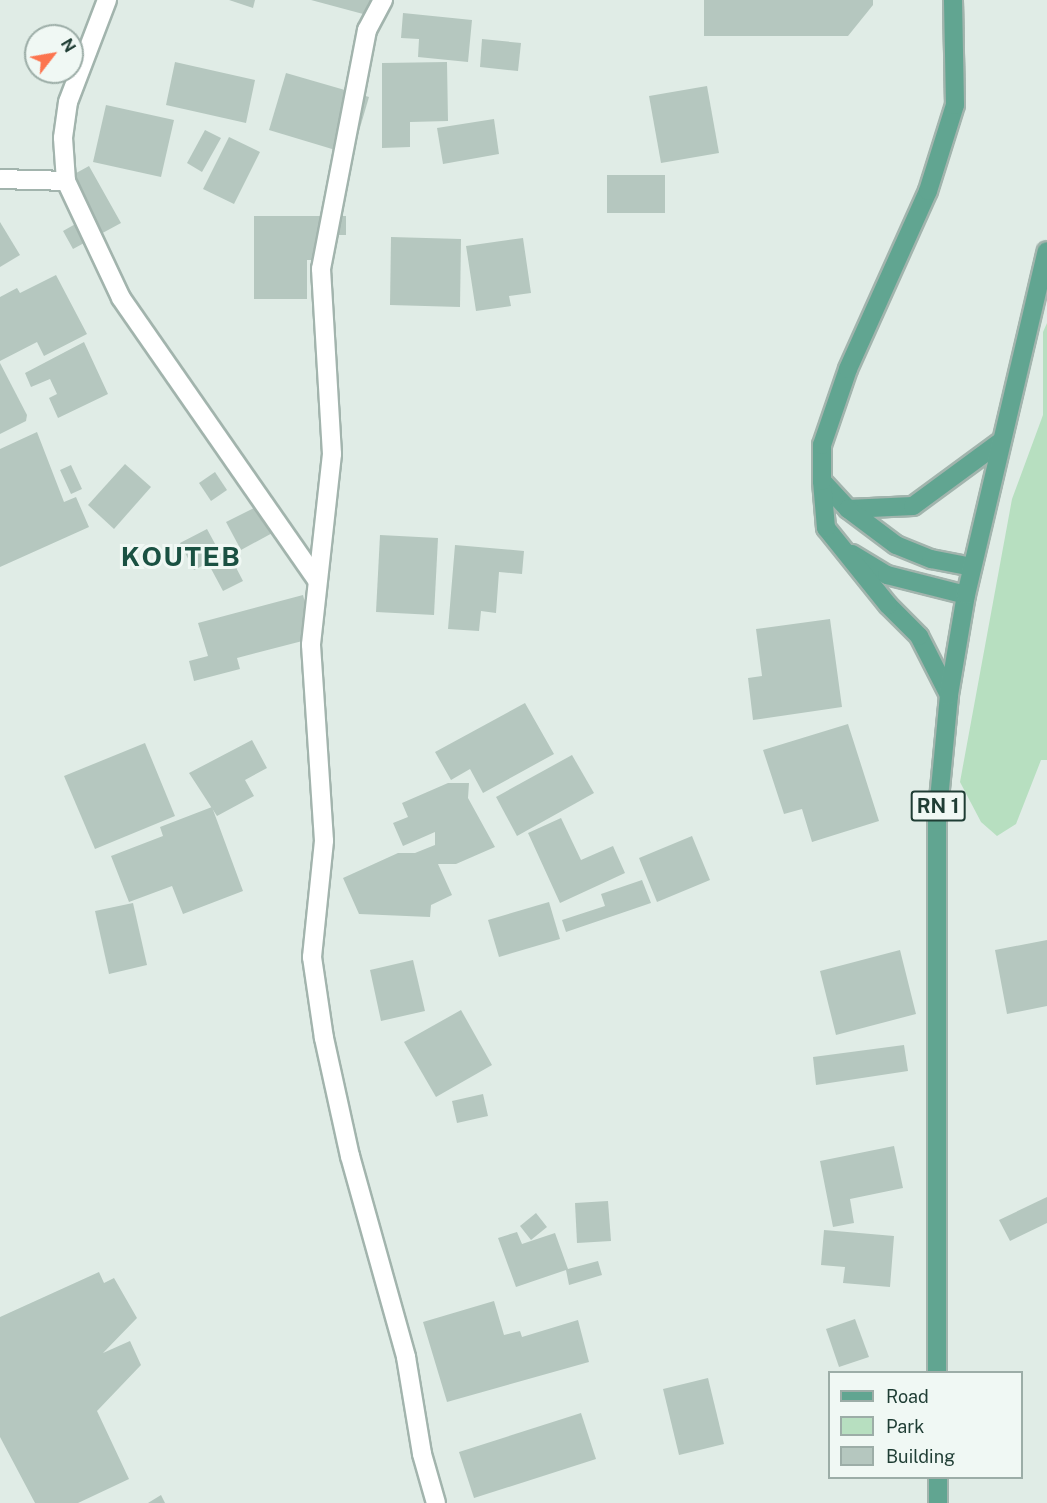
<!DOCTYPE html>
<style>
body{margin:0}
#map{position:relative;width:1047px;height:1503px;overflow:hidden;background:#e0ece6;font-family:"Public Sans",sans-serif}
div>[style]{position:absolute}
[style*='--x']{left:calc(var(--x)*1px);top:calc(var(--y)*1px);width:calc(var(--w)*1px);rotate:calc(var(--a)*1deg)}
.green>*{inset:0;background:#b7dfc0}
.building>*{inset:0;background:#b5c7bf}
.roads{filter:drop-shadow(2px 0 #a2b4ad) drop-shadow(-2px 0 #a2b4ad) drop-shadow(0 2px #a2b4ad) drop-shadow(0 -2px #a2b4ad)}
.minor>*{height:18px;margin:-9px;padding:0 9px;transform-origin:9px;border-radius:9px;background:#fff}
.major>*{height:18px;margin:-9px;padding:0 9px;transform-origin:9px;border-radius:9px;background:#61a591}
span{translate:-50% -50%;white-space:nowrap;text-align:center;line-height:1.15;-webkit-text-stroke:6px #f0f8f4;paint-order:stroke}
.shield-label span{padding:2px 4px;background:#f0f8f4;border:2px solid;border-radius:4px;-webkit-text-stroke-width:0}
.shield-label{font-size:20px;color:#1f3d34;font-weight:700}
.district-label{font-size:27px;color:#1a5142;font-weight:700;letter-spacing:1.5px}
.legend{position:absolute;left:828px;top:1371px;width:195px;height:108px;box-sizing:border-box;background:#f0f8f4;border:2px solid #9cada7;margin:0;padding:8px 10px;list-style:none;font-size:18px;color:#1f3d34}
.legend li{display:flex;align-items:center;gap:12px;height:30px}
.legend b{width:30px;border:2px solid #9cada7}
.north{position:absolute;left:24px;top:24px;width:60px;height:60px;box-sizing:border-box;background:#f0f8f4;border:2px solid #9cada7;border-radius:50%;rotate:59deg;font-size:16px;font-weight:700;line-height:24px;text-align:center;color:#1f3d34}
.north::after{content:'';display:block;margin:auto;width:21px;height:27px;background:#fc744e;clip-path:polygon(50% 0,100% 100%,50% 72%,0 100%)}
</style>
<div id="map">
<div class="green">
<i style="clip-path:polygon(1047px 323px,1047px 760px,1041px 760px,1016px 824px,997px 836px,981px 822px,960px 782px,1012px 499px,1043px 415px,1043px 332px)"></i>
</div>
<div class="building">
<i style="clip-path:polygon(229px 0,255px 0,253px 8px)"></i>
<i style="clip-path:polygon(311px 0,382px 0,378px 18px)"></i>
<i style="clip-path:polygon(704px 0,873px 0,873px 5px,848px 36px,704px 36px)"></i>
<i style="clip-path:polygon(403px 13px,472px 20px,468px 62px,418px 57px,419px 39px,401px 38px)"></i>
<i style="clip-path:polygon(482px 39px,521px 43px,518px 71px,480px 67px)"></i>
<i style="clip-path:polygon(175px 62px,255px 80px,246px 123px,166px 105px)"></i>
<i style="clip-path:polygon(447px 62px,448px 121px,410px 122px,410px 147px,382px 148px,382px 63px)"></i>
<i style="clip-path:polygon(286px 73px,369px 97px,352px 155px,269px 130px)"></i>
<i style="clip-path:polygon(707px 86px,719px 153px,661px 163px,649px 96px)"></i>
<i style="clip-path:polygon(106px 105px,174px 120px,161px 177px,93px 162px)"></i>
<i style="clip-path:polygon(494px 119px,499px 154px,443px 164px,437px 128px)"></i>
<i style="clip-path:polygon(205px 130px,221px 138px,202px 172px,187px 163px)"></i>
<i style="clip-path:polygon(229px 137px,260px 152px,234px 204px,203px 189px)"></i>
<i style="clip-path:polygon(89px 166px,121px 223px,73px 249px,63px 231px,79px 222px,58px 183px)"></i>
<i style="clip-path:polygon(607px 175px,665px 175px,665px 213px,607px 213px)"></i>
<i style="clip-path:polygon(254px 216px,346px 216px,346px 235px,324px 235px,324px 260px,307px 260px,307px 299px,254px 299px)"></i>
<i style="clip-path:polygon(0 222px,20px 255px,0 267px)"></i>
<i style="clip-path:polygon(391px 237px,461px 239px,460px 307px,390px 305px)"></i>
<i style="clip-path:polygon(523px 238px,531px 293px,509px 296px,511px 306px,476px 311px,466px 246px)"></i>
<i style="clip-path:polygon(56px 275px,87px 334px,44px 356px,37px 342px,0 361px,0 297px,17px 288px,20px 293px)"></i>
<i style="clip-path:polygon(84px 342px,108px 394px,58px 418px,49px 398px,57px 394px,50px 379px,31px 387px,25px 373px)"></i>
<i style="clip-path:polygon(0 363px,27px 415px,26px 421px,0 434px)"></i>
<i style="clip-path:polygon(37px 432px,64px 502px,76px 497px,89px 527px,0 567px,0 449px)"></i>
<i style="clip-path:polygon(125px 464px,151px 487px,114px 529px,88px 505px)"></i>
<i style="clip-path:polygon(71px 465px,82px 489px,71px 494px,60px 470px)"></i>
<i style="clip-path:polygon(215px 472px,227px 490px,211px 501px,199px 483px)"></i>
<i style="clip-path:polygon(262px 504px,276px 531px,241px 550px,226px 522px)"></i>
<i style="clip-path:polygon(207px 529px,220px 553px,227px 550px,243px 581px,223px 591px,208px 563px,194px 570px,180px 543px)"></i>
<i style="clip-path:polygon(380px 535px,438px 538px,434px 615px,376px 612px)"></i>
<i style="clip-path:polygon(455px 545px,524px 551px,522px 574px,499px 572px,496px 613px,481px 611px,479px 631px,448px 629px)"></i>
<i style="clip-path:polygon(303px 595px,314px 638px,237px 658px,240px 669px,194px 681px,189px 661px,208px 656px,198px 623px)"></i>
<i style="clip-path:polygon(830px 619px,842px 707px,753px 720px,748px 678px,762px 676px,756px 629px)"></i>
<i style="clip-path:polygon(525px 703px,554px 754px,483px 793px,470px 769px,451px 780px,435px 752px)"></i>
<i style="clip-path:polygon(848px 724px,879px 821px,812px 842px,802px 809px,784px 814px,763px 750px)"></i>
<i style="clip-path:polygon(252px 740px,267px 768px,245px 780px,254px 796px,217px 816px,189px 773px)"></i>
<i style="clip-path:polygon(145px 743px,175px 816px,95px 849px,64px 776px)"></i>
<i style="clip-path:polygon(572px 755px,594px 793px,517px 836px,496px 797px)"></i>
<i style="clip-path:polygon(448px 783px,469px 783px,468px 798px,495px 847px,456px 864px,438px 864px,452px 895px,431px 905px,430px 917px,359px 914px,343px 878px,398px 853px,415px 853px,435px 845px,435px 832px,403px 846px,393px 823px,408px 817px,402px 803px)"></i>
<i style="clip-path:polygon(212px 807px,243px 891px,183px 914px,172px 886px,129px 902px,111px 856px,163px 836px,160px 827px)"></i>
<i style="clip-path:polygon(561px 818px,581px 860px,613px 846px,625px 873px,560px 903px,528px 833px)"></i>
<i style="clip-path:polygon(692px 836px,710px 880px,657px 902px,639px 858px)"></i>
<i style="clip-path:polygon(642px 880px,651px 903px,566px 932px,562px 920px,605px 906px,601px 894px)"></i>
<i style="clip-path:polygon(549px 902px,560px 939px,499px 957px,488px 920px)"></i>
<i style="clip-path:polygon(133px 903px,147px 965px,109px 974px,95px 911px)"></i>
<i style="clip-path:polygon(1047px 940px,1047px 1006px,1007px 1014px,995px 950px)"></i>
<i style="clip-path:polygon(900px 950px,916px 1014px,836px 1035px,820px 971px)"></i>
<i style="clip-path:polygon(413px 960px,425px 1011px,381px 1021px,370px 970px)"></i>
<i style="clip-path:polygon(461px 1010px,492px 1065px,436px 1097px,404px 1042px)"></i>
<i style="clip-path:polygon(904px 1045px,908px 1071px,816px 1085px,813px 1057px)"></i>
<i style="clip-path:polygon(483px 1094px,488px 1116px,457px 1123px,452px 1101px)"></i>
<i style="clip-path:polygon(894px 1146px,903px 1188px,850px 1199px,854px 1223px,833px 1227px,820px 1161px)"></i>
<i style="clip-path:polygon(1047px 1197px,1047px 1223px,1010px 1241px,999px 1220px)"></i>
<i style="clip-path:polygon(608px 1201px,611px 1241px,577px 1243px,575px 1203px)"></i>
<i style="clip-path:polygon(536px 1213px,547px 1227px,531px 1240px,520px 1226px)"></i>
<i style="clip-path:polygon(824px 1230px,894px 1236px,890px 1287px,843px 1283px,845px 1267px,821px 1265px)"></i>
<i style="clip-path:polygon(517px 1232px,522px 1244px,555px 1233px,568px 1269px,598px 1261px,602px 1275px,569px 1285px,566px 1270px,516px 1287px,498px 1238px)"></i>
<i style="clip-path:polygon(99px 1272px,104px 1283px,114px 1278px,137px 1318px,103px 1353px,130px 1341px,141px 1365px,97px 1411px,129px 1479px,78px 1503px,35px 1503px,0 1437px,0 1317px)"></i>
<i style="clip-path:polygon(494px 1301px,504px 1335px,520px 1331px,522px 1337px,578px 1320px,589px 1362px,447px 1402px,423px 1322px)"></i>
<i style="clip-path:polygon(855px 1319px,869px 1357px,839px 1367px,826px 1329px)"></i>
<i style="clip-path:polygon(708px 1378px,724px 1444px,679px 1455px,663px 1389px)"></i>
<i style="clip-path:polygon(581px 1413px,596px 1459px,474px 1498px,459px 1452px)"></i>
<i style="clip-path:polygon(161px 1495px,165px 1503px,148px 1503px)"></i>
</div>
<div class="roads">
<div class="minor">
<i style="--x:107;--y:0;--w:109;--a:110.9"></i>
<i style="--x:68;--y:102;--w:36;--a:98"></i>
<i style="--x:63;--y:138;--w:43;--a:86"></i>
<i style="--x:66;--y:181;--w:129;--a:64.8"></i>
<i style="--x:121;--y:298;--w:343;--a:55.2"></i>
<i style="--x:383;--y:0;--w:34;--a:118"></i>
<i style="--x:367;--y:30;--w:243;--a:100.9"></i>
<i style="--x:321;--y:269;--w:185;--a:86.6"></i>
<i style="--x:332;--y:454;--w:192;--a:96.3"></i>
<i style="--x:311;--y:645;--w:196;--a:86.2"></i>
<i style="--x:324;--y:841;--w:117;--a:95.9"></i>
<i style="--x:312;--y:957;--w:82;--a:81.6"></i>
<i style="--x:324;--y:1038;--w:121;--a:77.6"></i>
<i style="--x:350;--y:1156;--w:209;--a:74.4"></i>
<i style="--x:406;--y:1357;--w:98;--a:80.6"></i>
<i style="--x:422;--y:1454;--w:51;--a:74.1"></i>
<i style="--x:0;--y:179;--w:66;--a:1.7"></i>
</div>
<div class="major">
<i style="--x:822;--y:481;--w:38;--a:47"></i>
<i style="--x:848;--y:509;--w:65;--a:-2.6"></i>
<i style="--x:913;--y:506;--w:108;--a:-36.3"></i>
<i style="--x:848;--y:509;--w:60;--a:36.9"></i>
<i style="--x:896;--y:545;--w:38;--a:22"></i>
<i style="--x:931;--y:559;--w:42;--a:11"></i>
<i style="--x:852;--y:554;--w:41;--a:31"></i>
<i style="--x:887;--y:575;--w:81;--a:14.2"></i>
<i style="--x:949;--y:695;--w:66;--a:-117"></i>
<i style="--x:919;--y:636;--w:44;--a:-135"></i>
<i style="--x:888;--y:605;--w:99;--a:-128.8"></i>
<i style="--x:826;--y:528;--w:47;--a:-94.9"></i>
<i style="--x:822;--y:481;--w:36;--a:-90"></i>
<i style="--x:822;--y:445;--w:80;--a:-71.1"></i>
<i style="--x:848;--y:369;--w:195;--a:-65.8"></i>
<i style="--x:928;--y:191;--w:90;--a:-72.6"></i>
<i style="--x:955;--y:105;--w:105;--a:-91.1"></i>
<i style="--x:937;--y:1372;--w:552;--a:-90"></i>
<i style="--x:937;--y:820;--w:126;--a:-84.5"></i>
<i style="--x:949;--y:695;--w:101;--a:-80.4"></i>
<i style="--x:966;--y:595;--w:353;--a:-76.8"></i>
<i style="--x:938;--y:1478;--w:25;--a:90"></i>
</div>
</div>
<div class="shield-label">
<span style="left:938px;top:806px">RN 1</span>
</div>
<div class="district-label">
<span style="left:181px;top:557px">KOUTEB</span>
</div>
<ul class="legend">
<li><b style="height:8px;background:#61a591"></b>Road</li>
<li><b style="height:16px;background:#b7dfc0"></b>Park</li>
<li><b style="height:16px;background:#b5c7bf"></b>Building</li>
</ul>
<div class="north">N</div>
</div>
